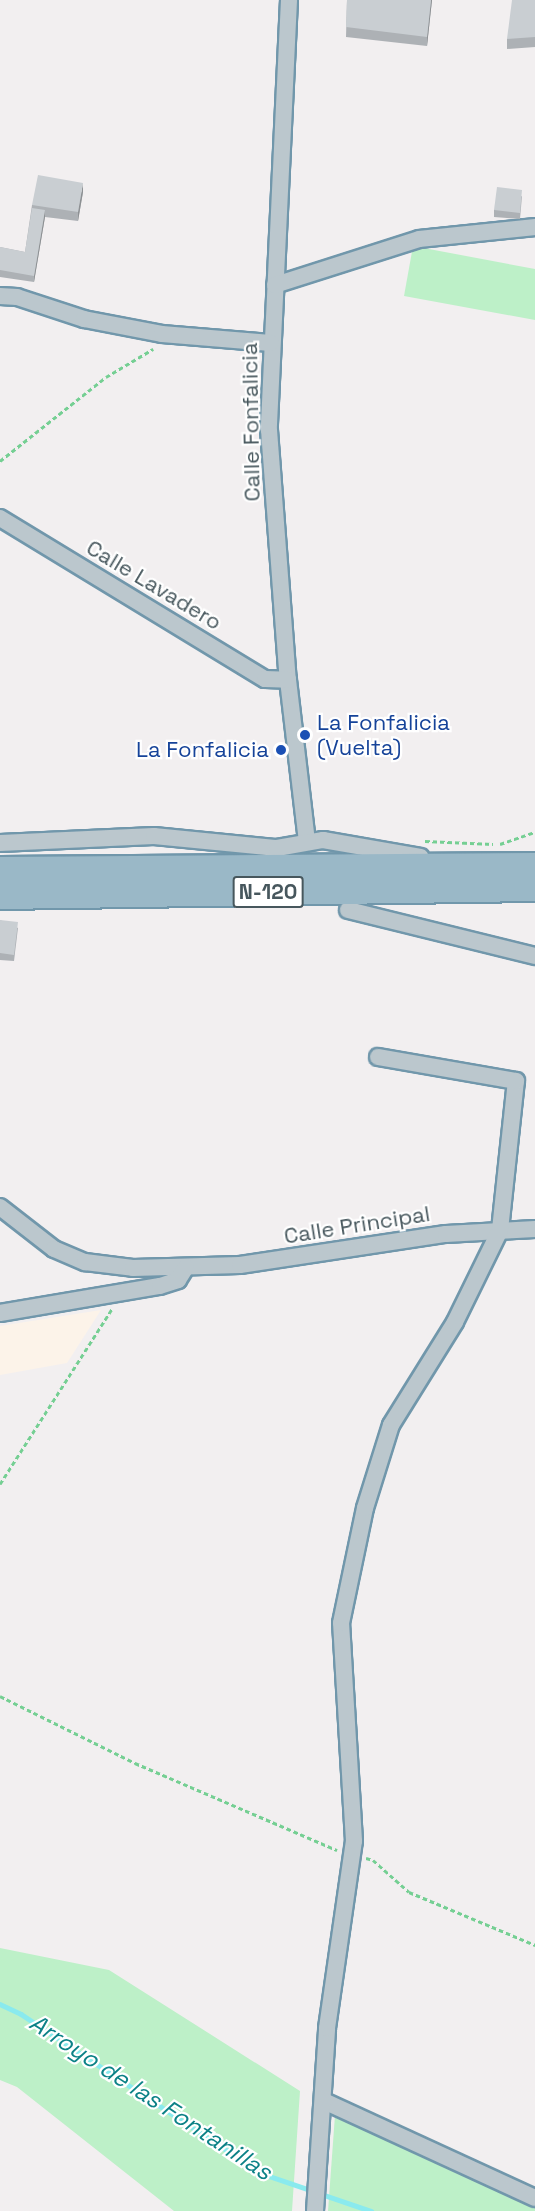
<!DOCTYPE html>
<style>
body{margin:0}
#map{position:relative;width:535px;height:2211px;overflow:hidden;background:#f2eff0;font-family:"Space Grotesk",sans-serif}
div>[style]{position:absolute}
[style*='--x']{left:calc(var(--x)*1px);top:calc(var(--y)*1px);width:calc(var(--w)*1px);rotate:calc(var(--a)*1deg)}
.commercial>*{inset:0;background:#fcf3e9}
.green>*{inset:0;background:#bdf0c8}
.stream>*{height:4.5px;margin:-2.25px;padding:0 2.25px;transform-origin:2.25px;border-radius:2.25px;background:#8aeaee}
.path>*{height:3px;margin-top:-1.5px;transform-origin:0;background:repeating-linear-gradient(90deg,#75cf93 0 4.5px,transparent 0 7.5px)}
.roads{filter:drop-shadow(2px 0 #7197ab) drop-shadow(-2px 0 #7197ab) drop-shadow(0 2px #7197ab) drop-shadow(0 -2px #7197ab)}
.minor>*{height:16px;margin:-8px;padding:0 8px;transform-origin:8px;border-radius:8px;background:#bbc7cd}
.trunk>*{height:27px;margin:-13.5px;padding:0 13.5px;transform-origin:13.5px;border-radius:13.5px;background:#9ab8c7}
.wall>*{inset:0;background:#adb1b5}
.shaded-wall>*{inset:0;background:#8d9093}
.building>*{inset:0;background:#c9ced2}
.dots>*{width:16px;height:16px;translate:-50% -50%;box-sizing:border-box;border:3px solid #fff;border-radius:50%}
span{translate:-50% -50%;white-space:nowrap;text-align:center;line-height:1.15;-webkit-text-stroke:4.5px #fff;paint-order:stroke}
.shield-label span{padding:2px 4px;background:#fff;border:2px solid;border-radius:4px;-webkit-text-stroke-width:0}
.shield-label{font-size:21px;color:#47575d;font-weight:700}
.street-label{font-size:22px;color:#47575d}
.transit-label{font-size:22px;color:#164399}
.left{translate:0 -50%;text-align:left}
.right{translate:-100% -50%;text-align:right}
.water-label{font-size:24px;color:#0c8287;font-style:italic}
</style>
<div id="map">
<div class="commercial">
<i style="clip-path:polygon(101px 1310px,67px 1363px,0 1375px,0 1326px)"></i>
</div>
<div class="green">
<i style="clip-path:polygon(413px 246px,535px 269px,535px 320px,404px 296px)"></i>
<i style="clip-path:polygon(0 1948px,109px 1970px,300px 2091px,292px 2211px,174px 2211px,17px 2087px,0 2080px)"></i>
<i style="clip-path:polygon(335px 2115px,535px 2205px,535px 2211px,328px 2211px)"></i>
</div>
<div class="stream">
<i style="--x:0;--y:2004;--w:23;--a:25"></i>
<i style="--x:21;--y:2014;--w:290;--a:33.5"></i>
<i style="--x:263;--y:2174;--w:53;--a:18.8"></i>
<i style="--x:321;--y:2194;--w:53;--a:18.8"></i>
</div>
<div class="path">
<i style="--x:0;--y:461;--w:135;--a:-38.4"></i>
<i style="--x:106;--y:377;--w:55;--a:-30.8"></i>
<i style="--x:425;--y:841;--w:68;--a:2.5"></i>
<i style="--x:500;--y:844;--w:37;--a:-19"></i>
<i style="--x:0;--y:1484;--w:208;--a:-57.4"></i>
<i style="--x:0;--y:1696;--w:151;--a:26.4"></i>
<i style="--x:135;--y:1763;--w:220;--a:23.3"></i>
<i style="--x:366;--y:1858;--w:7;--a:16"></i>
<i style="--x:373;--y:1860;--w:48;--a:41.6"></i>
<i style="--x:409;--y:1892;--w:137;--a:22.8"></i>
</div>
<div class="roads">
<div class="minor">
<i style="--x:289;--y:0;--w:430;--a:92.7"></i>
<i style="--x:269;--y:430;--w:251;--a:85.7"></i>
<i style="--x:288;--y:680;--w:162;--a:83.3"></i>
<i style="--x:275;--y:285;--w:151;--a:-17.7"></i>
<i style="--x:419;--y:239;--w:117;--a:-5.9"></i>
<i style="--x:0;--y:296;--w:17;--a:3"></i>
<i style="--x:17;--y:297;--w:71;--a:18.2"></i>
<i style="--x:84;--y:319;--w:79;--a:10.9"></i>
<i style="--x:162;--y:334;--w:109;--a:4.7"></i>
<i style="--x:0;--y:518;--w:310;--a:31.3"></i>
<i style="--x:265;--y:679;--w:23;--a:2"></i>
<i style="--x:0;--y:843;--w:154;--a:-2.6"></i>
<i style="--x:154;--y:836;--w:124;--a:5.6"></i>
<i style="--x:277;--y:848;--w:47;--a:-9.9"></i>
<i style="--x:323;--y:840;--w:99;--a:9.8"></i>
<i style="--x:348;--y:910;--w:193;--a:13.8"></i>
<i style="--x:0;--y:1207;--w:68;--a:37.9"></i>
<i style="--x:54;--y:1249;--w:34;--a:23"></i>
<i style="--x:85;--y:1262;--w:48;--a:7.1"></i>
<i style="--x:133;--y:1268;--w:107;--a:-1.6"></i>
<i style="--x:240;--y:1265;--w:208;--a:-8.6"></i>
<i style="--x:446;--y:1234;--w:89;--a:-3.2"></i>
<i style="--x:0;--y:1313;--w:162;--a:-9.6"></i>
<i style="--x:160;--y:1286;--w:19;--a:-18"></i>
<i style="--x:178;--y:1280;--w:15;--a:-58"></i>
<i style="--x:324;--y:2101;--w:232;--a:24.7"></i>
<i style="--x:315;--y:2211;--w:183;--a:-86.2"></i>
<i style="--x:327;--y:2028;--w:189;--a:-81.8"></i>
<i style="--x:354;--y:1841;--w:218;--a:-93.4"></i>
<i style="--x:341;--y:1623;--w:117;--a:-78.2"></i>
<i style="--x:365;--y:1508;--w:87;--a:-72.6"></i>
<i style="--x:391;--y:1425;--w:121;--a:-58.1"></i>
<i style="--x:455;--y:1322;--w:102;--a:-63.9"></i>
<i style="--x:500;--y:1230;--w:150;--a:-83.9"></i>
<i style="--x:516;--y:1081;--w:140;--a:-170.1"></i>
</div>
<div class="trunk">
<i style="--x:0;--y:870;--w:535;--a:-0.43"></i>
<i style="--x:0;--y:895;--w:535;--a:-0.86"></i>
</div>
</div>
<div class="wall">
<i style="clip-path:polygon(347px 0,432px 0,427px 46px,346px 37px)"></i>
<i style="clip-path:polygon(535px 0,535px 47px,507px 49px,507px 39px)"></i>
<i style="clip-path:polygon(83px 192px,78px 221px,45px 217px,34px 282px,0 277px,0 247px,25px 252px,32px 205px)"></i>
<i style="clip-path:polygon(522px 196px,520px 219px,494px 217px,494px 210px)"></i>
<i style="clip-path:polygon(0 920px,18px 928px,14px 961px,0 960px)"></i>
</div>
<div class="shaded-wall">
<i style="clip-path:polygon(431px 0,432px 0,427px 46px,427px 37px)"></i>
<i style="clip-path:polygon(83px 183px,83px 192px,78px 221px,78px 212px)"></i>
<i style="clip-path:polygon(45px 210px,45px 217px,34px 282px,34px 276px)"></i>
</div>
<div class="building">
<i style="clip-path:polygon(347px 0,431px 0,427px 37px,346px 27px)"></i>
<i style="clip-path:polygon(512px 0,535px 0,535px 37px,507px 39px)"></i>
<i style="clip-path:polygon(38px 175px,83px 183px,78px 212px,32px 205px)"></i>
<i style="clip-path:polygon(497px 187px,522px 190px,520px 213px,494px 210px)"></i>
<i style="clip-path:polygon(32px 208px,45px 210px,34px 276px,0 270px,0 247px,25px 252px)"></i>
<i style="clip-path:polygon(0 920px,18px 922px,14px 955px,0 953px)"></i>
</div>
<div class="dots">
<i style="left:305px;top:735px;background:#1a4fb4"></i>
<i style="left:281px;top:750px;background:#1a4fb4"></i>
</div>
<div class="shield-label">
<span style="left:268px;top:892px">N-120</span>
</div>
<div class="street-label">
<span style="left:251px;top:422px;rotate:-91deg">Calle Fonfalicia</span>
<span style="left:154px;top:585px;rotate:31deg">Calle Lavadero</span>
<span style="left:357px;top:1225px;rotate:-9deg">Calle Principal</span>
</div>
<div class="transit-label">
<span class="left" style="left:317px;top:735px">La Fonfalicia<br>(Vuelta)</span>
<span class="right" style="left:269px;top:750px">La Fonfalicia</span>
</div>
<div class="water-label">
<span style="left:151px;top:2097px;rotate:33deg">Arroyo de las Fontanillas</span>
</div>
</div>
